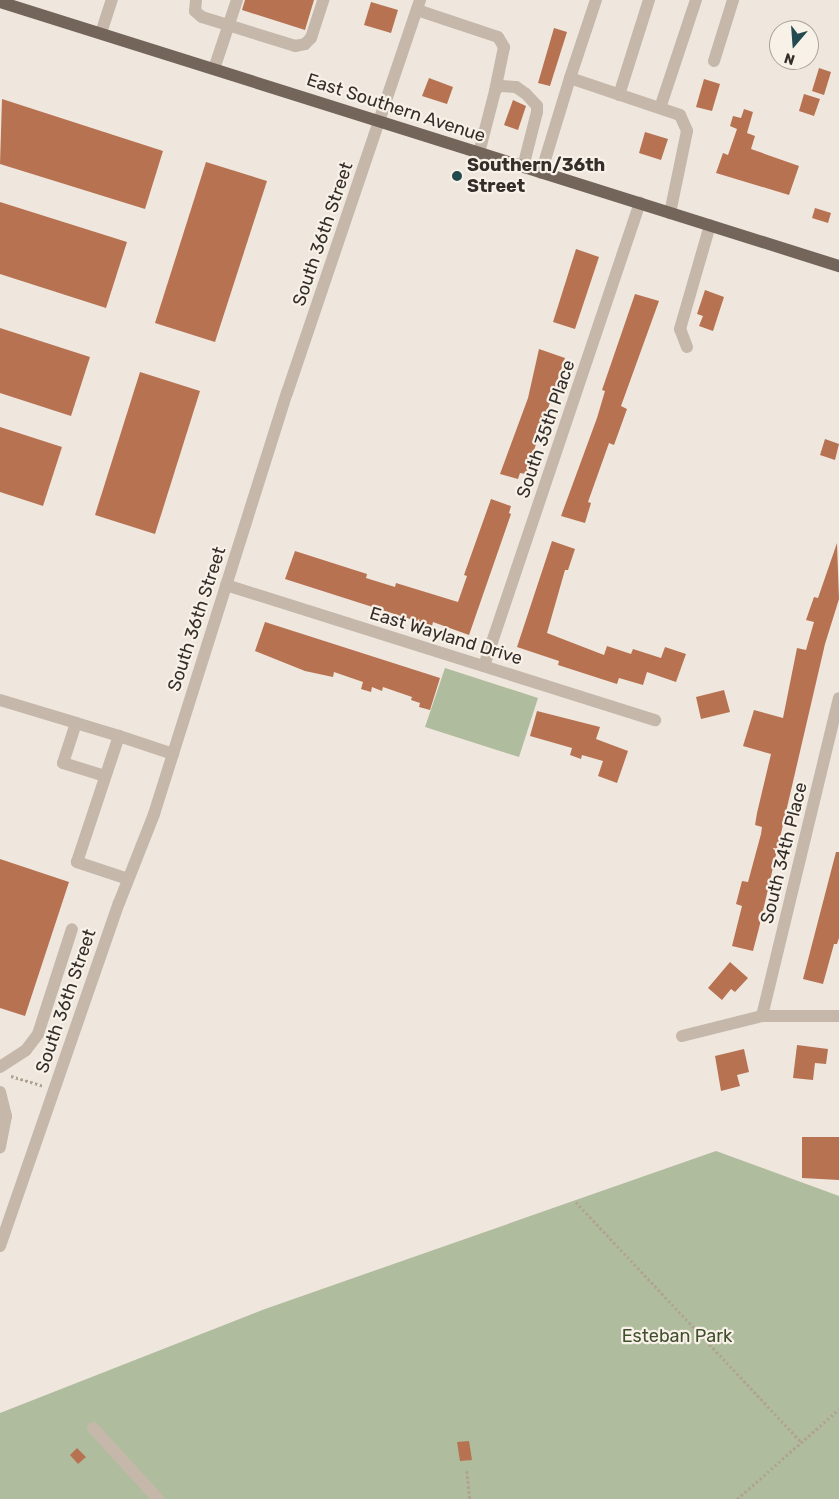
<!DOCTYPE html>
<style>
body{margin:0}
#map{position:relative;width:839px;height:1499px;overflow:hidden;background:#efe7dd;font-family:Rubik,sans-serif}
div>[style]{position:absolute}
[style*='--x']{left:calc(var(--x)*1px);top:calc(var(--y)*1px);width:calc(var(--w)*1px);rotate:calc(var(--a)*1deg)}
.green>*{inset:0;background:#b0bc9e}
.building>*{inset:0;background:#b77252}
.path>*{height:2.5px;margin-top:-1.25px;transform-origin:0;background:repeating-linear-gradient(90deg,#b1a394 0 2.5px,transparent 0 5px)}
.minor>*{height:12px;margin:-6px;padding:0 6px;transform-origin:6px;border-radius:6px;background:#c5b8aa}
.major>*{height:12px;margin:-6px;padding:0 6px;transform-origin:6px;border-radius:6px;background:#74655b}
.dots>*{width:14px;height:14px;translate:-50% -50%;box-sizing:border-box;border:2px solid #f7f1e8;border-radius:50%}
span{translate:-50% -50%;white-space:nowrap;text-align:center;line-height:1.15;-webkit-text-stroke:4.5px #f7f1e8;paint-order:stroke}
.street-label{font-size:18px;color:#342d29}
.poi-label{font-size:18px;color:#342d29;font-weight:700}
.left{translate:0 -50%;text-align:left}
.park-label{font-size:18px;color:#414f2f}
.north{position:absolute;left:769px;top:20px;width:50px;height:50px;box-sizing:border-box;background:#f7f1e8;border:1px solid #a9a39c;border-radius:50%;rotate:198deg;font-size:14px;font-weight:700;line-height:20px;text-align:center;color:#342d29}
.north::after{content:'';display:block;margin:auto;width:18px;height:22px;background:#234a50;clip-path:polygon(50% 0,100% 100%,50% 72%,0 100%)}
</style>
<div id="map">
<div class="green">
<i style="clip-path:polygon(445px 668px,538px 698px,519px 757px,425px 727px)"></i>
<i style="clip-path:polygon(716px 1151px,839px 1196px,839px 1499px,0 1499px,0 1413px,265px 1309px)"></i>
</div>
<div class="building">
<i style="clip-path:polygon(245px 0,314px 0,305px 30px,242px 10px)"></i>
<i style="clip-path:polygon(371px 2px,398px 10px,391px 33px,364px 25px)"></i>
<i style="clip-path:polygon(554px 28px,567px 32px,550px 86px,538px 83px)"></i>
<i style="clip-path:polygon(819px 68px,831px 72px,824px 95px,812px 91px)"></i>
<i style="clip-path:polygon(429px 78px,453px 87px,447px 104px,422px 96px)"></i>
<i style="clip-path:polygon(704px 79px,720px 84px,712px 111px,696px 107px)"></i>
<i style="clip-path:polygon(804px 94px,820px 99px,814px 116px,799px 111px)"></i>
<i style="clip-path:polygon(2px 99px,163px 151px,145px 209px,0 164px)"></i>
<i style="clip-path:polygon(513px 100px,526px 106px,518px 130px,504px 125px)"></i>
<i style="clip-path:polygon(744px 109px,753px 112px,747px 133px,755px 136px,751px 149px,799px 166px,789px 195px,716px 173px,723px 153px,728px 155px,737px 129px,730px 126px,733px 116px,741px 118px)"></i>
<i style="clip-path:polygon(645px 132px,668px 139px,661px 160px,639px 153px)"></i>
<i style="clip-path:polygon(206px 162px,267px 181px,215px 342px,155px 323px)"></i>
<i style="clip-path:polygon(0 202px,127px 242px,106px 308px,0 274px)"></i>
<i style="clip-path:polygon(815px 208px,831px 213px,828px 223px,812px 218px)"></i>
<i style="clip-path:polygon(576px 249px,599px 257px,575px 329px,553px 322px)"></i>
<i style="clip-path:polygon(705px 290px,724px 297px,713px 331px,699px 326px,703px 316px,697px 314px)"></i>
<i style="clip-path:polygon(635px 294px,659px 301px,621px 406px,627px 409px,614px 445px,609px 443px,588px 502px,591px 503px,585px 523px,561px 516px,597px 418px,605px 391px,602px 390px)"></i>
<i style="clip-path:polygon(0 328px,90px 357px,71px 416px,0 393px)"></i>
<i style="clip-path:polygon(539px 349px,565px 358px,526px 474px,520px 473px,518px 479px,500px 474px,528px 398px)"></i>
<i style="clip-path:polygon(140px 372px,200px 391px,155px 534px,95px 515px)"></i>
<i style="clip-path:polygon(0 427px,62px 447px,43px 506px,0 492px)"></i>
<i style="clip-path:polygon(825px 439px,839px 444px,835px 460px,820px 455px)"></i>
<i style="clip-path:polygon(491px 499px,511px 506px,509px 513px,511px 514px,469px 635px,433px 622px,432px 626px,285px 579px,295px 551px,367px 574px,366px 578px,395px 587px,396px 583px,458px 602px,467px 576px,464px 575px)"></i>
<i style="clip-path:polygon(552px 541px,575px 549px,568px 570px,565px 570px,547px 633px,604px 655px,607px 646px,631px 654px,633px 649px,661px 658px,665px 647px,686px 654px,676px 682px,647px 672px,643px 685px,619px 678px,617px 684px,558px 665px,559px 661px,517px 647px)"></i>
<i style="clip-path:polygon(837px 543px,839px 599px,825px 644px,759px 928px,753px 951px,732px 946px,742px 906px,736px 904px,742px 881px,748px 882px,761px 834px,762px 827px,755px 825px,757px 813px,771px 754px,743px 746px,754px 710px,783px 718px,797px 648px,806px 650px,814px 622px,806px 620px,814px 597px,818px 598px)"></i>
<i style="clip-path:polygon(265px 622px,440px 678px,430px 710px,419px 707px,420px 703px,411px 700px,412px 697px,383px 687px,382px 691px,372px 687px,371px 692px,361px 689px,363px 682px,334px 672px,333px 677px,305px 671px,255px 651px)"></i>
<i style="clip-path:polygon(724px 690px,730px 712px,701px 719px,696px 697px)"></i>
<i style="clip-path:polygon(537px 711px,600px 727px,596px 739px,628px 751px,617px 783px,598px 776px,603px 761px,582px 755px,581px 759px,570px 755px,572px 748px,530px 736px)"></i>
<i style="clip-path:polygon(836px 852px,839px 852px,839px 938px,837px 944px,834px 944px,823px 984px,803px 979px)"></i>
<i style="clip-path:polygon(0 859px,69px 882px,25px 1016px,0 1008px)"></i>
<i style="clip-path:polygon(730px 962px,748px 978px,735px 992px,731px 989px,722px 1000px,708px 988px)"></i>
<i style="clip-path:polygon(797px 1045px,828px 1049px,826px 1064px,815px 1063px,813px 1080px,793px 1078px)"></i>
<i style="clip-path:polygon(744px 1049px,749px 1072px,737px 1075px,740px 1086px,721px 1091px,715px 1056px)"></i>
<i style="clip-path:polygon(802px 1137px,839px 1137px,839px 1180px,802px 1178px)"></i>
<i style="clip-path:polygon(469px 1441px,472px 1460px,460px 1461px,457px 1442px)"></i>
<i style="clip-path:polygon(77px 1448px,86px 1457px,78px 1464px,70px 1455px)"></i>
</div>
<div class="path">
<i style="--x:11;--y:1076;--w:34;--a:17"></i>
<i style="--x:576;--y:1202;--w:329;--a:46.8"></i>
<i style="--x:467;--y:1471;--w:28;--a:84"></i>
<i style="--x:737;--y:1499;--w:136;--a:-41.4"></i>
</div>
<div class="minor">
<i style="--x:196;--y:0;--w:11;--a:95"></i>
<i style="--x:195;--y:11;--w:9;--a:41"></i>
<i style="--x:202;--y:17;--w:97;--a:17.3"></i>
<i style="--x:295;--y:46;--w:10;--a:-11"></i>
<i style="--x:305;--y:44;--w:8;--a:-45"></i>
<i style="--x:311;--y:38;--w:40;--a:-72"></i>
<i style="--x:417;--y:10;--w:85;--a:18.4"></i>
<i style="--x:498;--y:37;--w:12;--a:59"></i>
<i style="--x:504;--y:47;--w:45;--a:101.6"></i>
<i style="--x:101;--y:33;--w:35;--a:-72"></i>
<i style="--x:714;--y:61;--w:64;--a:-72.7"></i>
<i style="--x:214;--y:69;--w:73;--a:-71.6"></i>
<i style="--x:570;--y:78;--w:82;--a:-71.6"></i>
<i style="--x:619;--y:95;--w:100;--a:-72.5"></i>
<i style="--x:660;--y:108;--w:114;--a:-71.6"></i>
<i style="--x:479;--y:153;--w:64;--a:-75.5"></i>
<i style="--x:495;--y:91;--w:6;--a:-51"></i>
<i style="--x:499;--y:86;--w:17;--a:3"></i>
<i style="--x:516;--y:87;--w:12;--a:35"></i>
<i style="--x:526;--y:94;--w:16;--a:47"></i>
<i style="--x:537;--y:106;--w:6;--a:90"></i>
<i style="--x:537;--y:112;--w:57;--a:104.3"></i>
<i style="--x:541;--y:173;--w:99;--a:-73"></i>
<i style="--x:570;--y:78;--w:116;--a:18.6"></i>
<i style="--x:680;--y:115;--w:17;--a:66"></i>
<i style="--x:687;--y:131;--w:84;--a:101.7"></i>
<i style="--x:687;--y:347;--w:19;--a:-111"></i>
<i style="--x:680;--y:329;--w:108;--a:-73.9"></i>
<i style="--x:226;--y:585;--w:450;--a:17.5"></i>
<i style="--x:484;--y:666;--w:489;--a:-71.4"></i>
<i style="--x:0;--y:700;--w:79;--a:16.8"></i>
<i style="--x:105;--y:776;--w:44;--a:-162.8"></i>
<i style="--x:63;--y:763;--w:42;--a:-72"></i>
<i style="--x:76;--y:723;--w:45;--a:16.8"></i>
<i style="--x:128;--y:879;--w:54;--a:-161.6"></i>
<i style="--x:77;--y:862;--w:133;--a:-71.6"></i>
<i style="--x:119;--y:736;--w:57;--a:18.4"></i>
<i style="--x:762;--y:1016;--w:327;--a:-76.4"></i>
<i style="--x:682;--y:1036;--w:82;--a:-14"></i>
<i style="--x:762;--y:1016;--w:77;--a:0"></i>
<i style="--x:0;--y:1067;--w:31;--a:-33"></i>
<i style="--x:26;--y:1050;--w:20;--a:-53"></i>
<i style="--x:38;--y:1034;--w:110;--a:-72.1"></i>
<i style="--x:0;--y:1092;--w:25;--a:76"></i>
<i style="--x:6;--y:1116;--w:32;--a:101"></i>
<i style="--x:0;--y:1246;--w:363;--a:-70.9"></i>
<i style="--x:119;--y:903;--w:96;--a:-68.5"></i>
<i style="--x:154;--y:814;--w:442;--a:-72.5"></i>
<i style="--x:287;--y:393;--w:415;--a:-71.3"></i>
<i style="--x:93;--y:1428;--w:96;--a:47.5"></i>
</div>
<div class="major">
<i style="--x:0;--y:2;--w:880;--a:17.47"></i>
</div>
<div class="dots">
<i style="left:457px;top:176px;background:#234a50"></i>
</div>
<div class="street-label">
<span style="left:396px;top:108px;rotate:18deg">East Southern Avenue</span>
<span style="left:323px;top:234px;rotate:-71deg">South 36th Street</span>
<span style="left:546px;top:429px;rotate:-71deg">South 35th Place</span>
<span style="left:197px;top:619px;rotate:-72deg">South 36th Street</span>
<span style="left:446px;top:636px;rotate:17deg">East Wayland Drive</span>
<span style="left:784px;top:853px;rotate:-76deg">South 34th Place</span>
<span style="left:66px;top:1001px;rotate:-71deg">South 36th Street</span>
</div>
<div class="poi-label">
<span class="left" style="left:467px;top:176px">Southern/36th<br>Street</span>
</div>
<div class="park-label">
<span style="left:677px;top:1336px">Esteban Park</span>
</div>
<div class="north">N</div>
</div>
